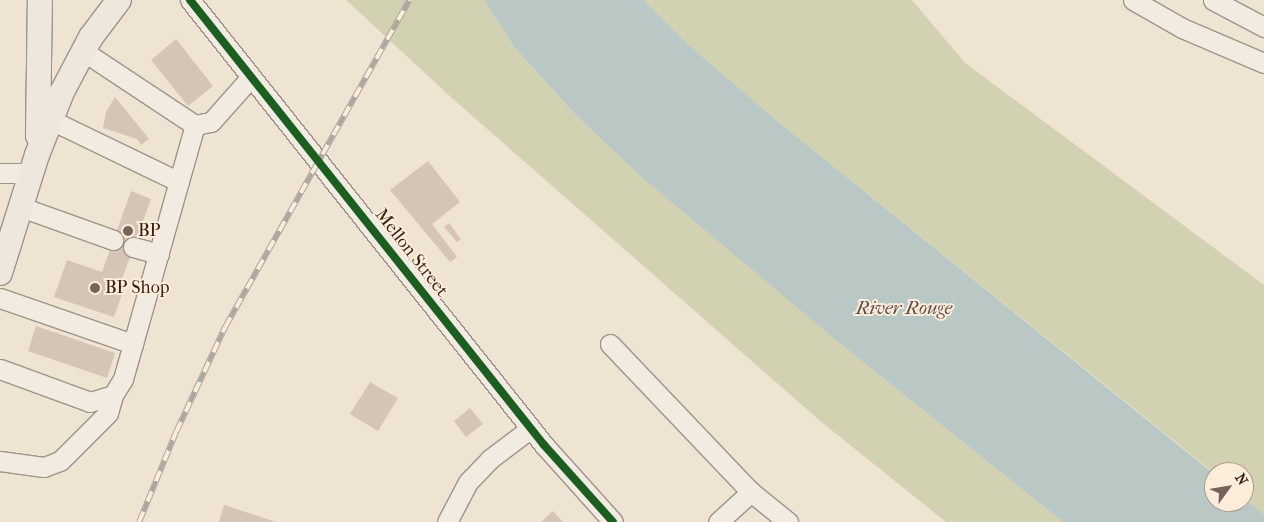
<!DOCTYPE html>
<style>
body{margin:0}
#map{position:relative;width:1264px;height:522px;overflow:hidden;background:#efe3d2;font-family:"IM FELL French Canon",serif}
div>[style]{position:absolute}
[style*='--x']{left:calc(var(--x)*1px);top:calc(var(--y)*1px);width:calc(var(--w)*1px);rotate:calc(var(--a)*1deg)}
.green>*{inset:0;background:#d2d2b2}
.water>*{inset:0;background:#bac8c5}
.building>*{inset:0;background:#d5c5b7}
.roads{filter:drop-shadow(1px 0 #9e9489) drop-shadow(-1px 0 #9e9489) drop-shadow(0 1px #9e9489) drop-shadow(0 -1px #9e9489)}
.minor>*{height:19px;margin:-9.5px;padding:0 9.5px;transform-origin:9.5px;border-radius:9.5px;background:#f1ebe2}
.major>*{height:24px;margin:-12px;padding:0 12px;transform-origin:12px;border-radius:12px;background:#eee7de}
.rail>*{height:5.5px;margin-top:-2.75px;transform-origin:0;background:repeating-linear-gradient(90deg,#fcedda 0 11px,#aea7a0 0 22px);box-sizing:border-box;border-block:1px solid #aea7a0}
.cycleway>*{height:8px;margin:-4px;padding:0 4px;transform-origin:4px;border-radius:4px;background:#1b5e20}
.dots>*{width:14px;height:14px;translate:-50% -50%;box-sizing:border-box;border:2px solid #fcedda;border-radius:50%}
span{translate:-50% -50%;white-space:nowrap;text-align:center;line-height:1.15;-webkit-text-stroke:4px #fcedda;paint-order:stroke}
.poi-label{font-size:18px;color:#371e16}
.left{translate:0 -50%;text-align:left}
.street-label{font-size:18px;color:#371e16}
.water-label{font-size:19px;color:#574d49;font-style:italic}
.north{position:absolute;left:1204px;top:462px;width:50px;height:50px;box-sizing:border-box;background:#fcedda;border:1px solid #ad9a8c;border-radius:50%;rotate:58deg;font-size:14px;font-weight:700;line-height:20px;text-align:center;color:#371e16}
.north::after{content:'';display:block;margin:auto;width:18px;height:22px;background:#776358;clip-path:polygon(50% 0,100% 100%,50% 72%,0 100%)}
</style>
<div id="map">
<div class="green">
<i style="clip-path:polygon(346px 0,484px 0,515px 48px,577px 116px,848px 350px,1063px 522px,946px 522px,819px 420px,452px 98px)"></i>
<i style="clip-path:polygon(644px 0,912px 0,965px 63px,1264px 285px,1264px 514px,1244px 498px,1244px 472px,1214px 473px,775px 119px,689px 45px)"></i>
</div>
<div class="water">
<i style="clip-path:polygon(484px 0,644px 0,689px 45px,775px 119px,1214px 474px,1214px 502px,1244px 502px,1244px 498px,1264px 514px,1264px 522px,1063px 522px,848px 350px,644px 179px,577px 116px,515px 48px)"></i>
</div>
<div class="building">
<i style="clip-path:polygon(176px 39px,213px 86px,188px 106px,151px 60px)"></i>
<i style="clip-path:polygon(115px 97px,149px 139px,141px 145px,137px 139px,103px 128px,106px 112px)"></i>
<i style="clip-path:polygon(428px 161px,460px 202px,432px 224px,457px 257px,450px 262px,390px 190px)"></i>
<i style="clip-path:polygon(131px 191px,151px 199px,122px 279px,127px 280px,114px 317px,54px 297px,67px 260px,102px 272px)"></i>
<i style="clip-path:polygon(449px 223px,461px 239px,457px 242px,444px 227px)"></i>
<i style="clip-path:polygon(36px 326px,115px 353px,107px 378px,28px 351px)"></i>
<i style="clip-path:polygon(370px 382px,398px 398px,378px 431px,350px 414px)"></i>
<i style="clip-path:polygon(470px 408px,483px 424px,466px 437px,454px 421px)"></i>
<i style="clip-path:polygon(224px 505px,276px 522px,219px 522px)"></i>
<i style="clip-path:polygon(553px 511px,563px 522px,541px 522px)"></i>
</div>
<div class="roads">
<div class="minor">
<i style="--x:190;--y:0;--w:569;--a:51.5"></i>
<i style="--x:544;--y:445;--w:103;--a:48.1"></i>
<i style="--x:1133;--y:0;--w:56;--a:29.7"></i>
<i style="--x:1182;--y:28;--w:89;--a:23.1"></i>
<i style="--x:1213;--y:0;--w:58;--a:27.9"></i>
<i style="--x:83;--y:51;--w:134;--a:33.5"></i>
<i style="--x:195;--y:125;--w:16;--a:-11"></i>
<i style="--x:211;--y:122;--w:60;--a:-48.4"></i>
<i style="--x:51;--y:120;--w:142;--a:25.8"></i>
<i style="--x:0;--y:173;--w:32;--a:0"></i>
<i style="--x:21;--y:207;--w:98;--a:19.7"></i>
<i style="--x:133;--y:247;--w:27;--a:15"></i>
<i style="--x:0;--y:298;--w:141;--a:19.1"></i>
<i style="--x:610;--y:344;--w:204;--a:46.4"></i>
<i style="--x:751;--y:492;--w:48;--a:39"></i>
<i style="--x:0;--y:369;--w:96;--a:20.1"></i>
<i style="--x:90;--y:402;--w:24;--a:-17"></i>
<i style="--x:0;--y:461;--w:44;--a:7.8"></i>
<i style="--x:44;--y:467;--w:17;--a:-21"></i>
<i style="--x:60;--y:461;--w:68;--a:-45"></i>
<i style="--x:108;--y:413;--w:19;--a:-74"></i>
<i style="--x:113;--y:395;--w:19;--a:-58"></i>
<i style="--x:123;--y:379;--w:264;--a:-74.2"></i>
<i style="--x:447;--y:522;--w:45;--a:-62.3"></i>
<i style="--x:468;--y:482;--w:32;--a:-46"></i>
<i style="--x:490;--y:459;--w:51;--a:-37.1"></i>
<i style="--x:718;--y:522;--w:45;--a:-42.3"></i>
</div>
<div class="major">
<i style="--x:38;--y:136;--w:136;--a:-89.2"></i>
<i style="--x:0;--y:273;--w:124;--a:-72.6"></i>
<i style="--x:37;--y:155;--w:68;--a:-68.4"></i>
<i style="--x:62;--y:92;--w:62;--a:-62.2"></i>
<i style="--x:91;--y:37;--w:46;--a:-52.9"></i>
</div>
</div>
<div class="rail">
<i style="--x:139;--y:522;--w:97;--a:-67.7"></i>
<i style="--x:176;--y:432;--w:116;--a:-65"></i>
<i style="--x:225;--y:327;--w:375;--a:-60.6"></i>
</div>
<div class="cycleway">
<i style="--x:190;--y:0;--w:569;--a:51.5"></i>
<i style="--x:544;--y:445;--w:103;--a:48.1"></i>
</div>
<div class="dots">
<i style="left:128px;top:231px;background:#776358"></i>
<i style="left:95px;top:288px;background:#776358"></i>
</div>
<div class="poi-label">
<span class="left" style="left:138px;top:231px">BP</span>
<span class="left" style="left:105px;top:288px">BP Shop</span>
</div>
<div class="street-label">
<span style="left:411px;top:253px;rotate:52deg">Mellon Street</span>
</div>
<div class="water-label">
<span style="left:904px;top:309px">River Rouge</span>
</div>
<div class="north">N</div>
</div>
